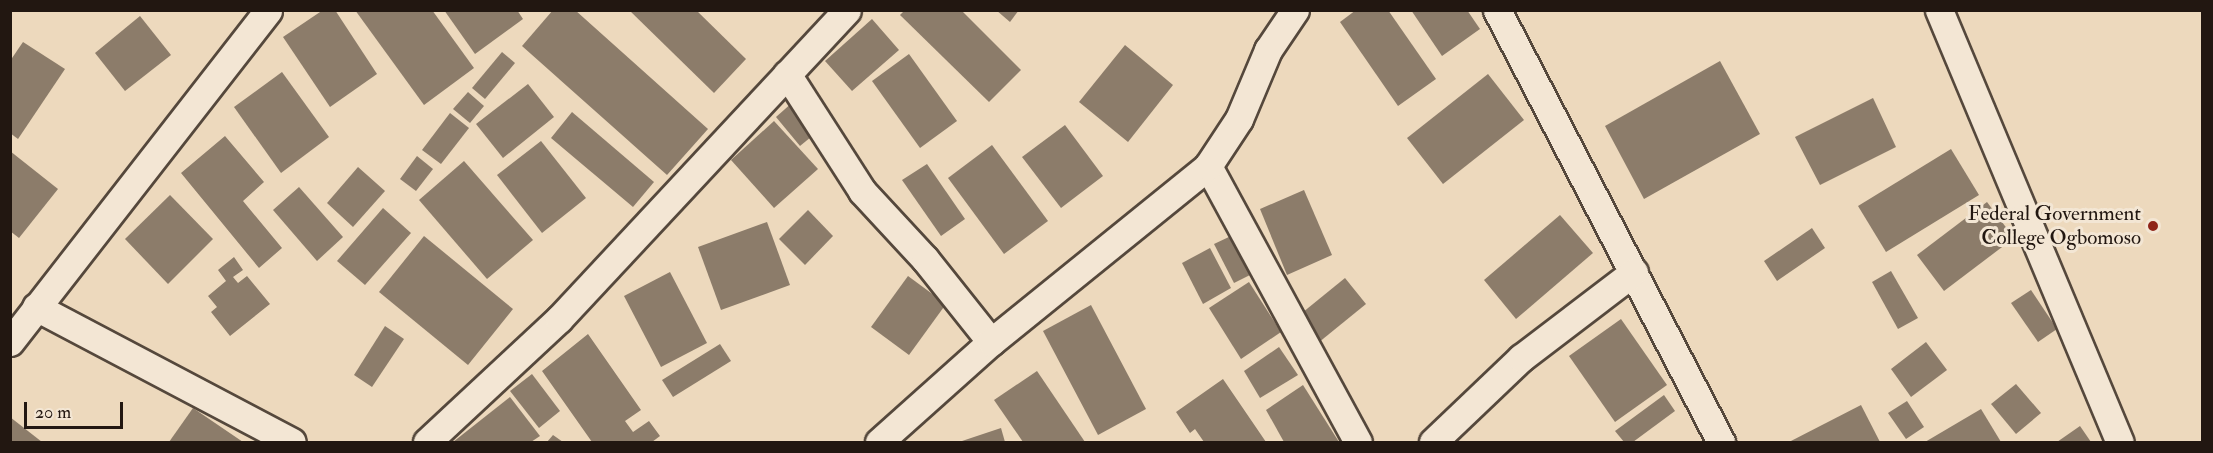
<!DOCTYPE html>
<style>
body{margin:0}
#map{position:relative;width:2213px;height:453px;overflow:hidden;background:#edd9bd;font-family:"IM FELL Double Pica",serif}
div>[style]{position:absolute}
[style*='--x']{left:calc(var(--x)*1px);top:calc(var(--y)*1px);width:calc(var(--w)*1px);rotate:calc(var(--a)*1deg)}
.building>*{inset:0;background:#8c7c6a}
.roads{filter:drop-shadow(2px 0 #55483c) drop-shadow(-2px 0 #55483c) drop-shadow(0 2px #55483c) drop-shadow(0 -2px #55483c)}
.minor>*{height:27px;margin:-13.5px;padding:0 13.5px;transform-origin:13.5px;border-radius:13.5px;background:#f3e6d4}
.dots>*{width:16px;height:16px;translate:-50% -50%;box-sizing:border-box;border:3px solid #f3e6d4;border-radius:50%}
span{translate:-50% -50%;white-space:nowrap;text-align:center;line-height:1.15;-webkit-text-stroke:6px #f3e6d4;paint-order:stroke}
.poi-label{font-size:21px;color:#221711}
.right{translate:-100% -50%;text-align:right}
.frame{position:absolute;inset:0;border:12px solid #221711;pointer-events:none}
.scale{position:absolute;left:24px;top:402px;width:99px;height:27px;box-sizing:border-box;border:3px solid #221711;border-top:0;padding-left:8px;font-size:18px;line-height:21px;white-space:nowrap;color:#221711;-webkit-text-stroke:4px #f3e6d4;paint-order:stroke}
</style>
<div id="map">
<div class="building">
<i style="clip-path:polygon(323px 10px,335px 10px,377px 74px,330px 107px,283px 37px)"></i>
<i style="clip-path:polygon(355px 10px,432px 10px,474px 68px,424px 105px)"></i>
<i style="clip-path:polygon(444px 10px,517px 10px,523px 19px,475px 54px)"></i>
<i style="clip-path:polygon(553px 10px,575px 10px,708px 129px,667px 175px,522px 46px)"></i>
<i style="clip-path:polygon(629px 10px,696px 10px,746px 59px,714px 93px)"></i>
<i style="clip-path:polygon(905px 10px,961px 10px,1021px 70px,989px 102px,900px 15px)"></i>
<i style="clip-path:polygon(996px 10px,1019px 10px,1010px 22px)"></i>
<i style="clip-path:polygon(1356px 10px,1388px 10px,1436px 79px,1398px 106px,1340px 22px)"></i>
<i style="clip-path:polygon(1411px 10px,1467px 10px,1480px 29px,1442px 56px)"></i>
<i style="clip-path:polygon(140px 16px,171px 55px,125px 91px,95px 53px)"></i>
<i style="clip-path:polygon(872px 19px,899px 50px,852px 91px,825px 61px)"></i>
<i style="clip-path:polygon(23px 42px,65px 69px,18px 139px,10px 133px,10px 61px)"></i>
<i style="clip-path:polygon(1125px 45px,1173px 85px,1128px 142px,1079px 102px)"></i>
<i style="clip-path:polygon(502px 52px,515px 63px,485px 99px,472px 88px)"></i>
<i style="clip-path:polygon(909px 54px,957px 121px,920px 148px,872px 81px)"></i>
<i style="clip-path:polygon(1720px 61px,1760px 134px,1644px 199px,1605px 126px)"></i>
<i style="clip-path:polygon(282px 72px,329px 137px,281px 173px,234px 107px)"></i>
<i style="clip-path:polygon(1488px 74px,1524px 120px,1443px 184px,1407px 138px)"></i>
<i style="clip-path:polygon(528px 84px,554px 117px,503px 158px,476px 124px)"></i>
<i style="clip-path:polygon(468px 92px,484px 106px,470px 123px,453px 109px)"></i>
<i style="clip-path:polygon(1873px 98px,1896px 147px,1820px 185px,1795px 137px)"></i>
<i style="clip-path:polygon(793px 102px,817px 132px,800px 146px,776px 117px)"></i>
<i style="clip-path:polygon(572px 112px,654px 182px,633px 207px,551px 138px)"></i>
<i style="clip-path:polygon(450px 113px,469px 128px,441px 164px,422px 150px)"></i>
<i style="clip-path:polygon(774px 121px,818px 169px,774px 208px,731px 160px)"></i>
<i style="clip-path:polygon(1065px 125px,1103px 176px,1061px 208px,1022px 157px)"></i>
<i style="clip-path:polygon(225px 136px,264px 182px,243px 201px,282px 248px,259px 268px,181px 173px)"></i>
<i style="clip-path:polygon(541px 141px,586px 198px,542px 233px,497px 175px)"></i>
<i style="clip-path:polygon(992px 145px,1048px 221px,1004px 254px,948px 178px)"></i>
<i style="clip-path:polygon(1951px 149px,1979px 195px,1886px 252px,1858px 206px)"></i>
<i style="clip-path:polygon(10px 151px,58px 189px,19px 238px,10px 231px)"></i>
<i style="clip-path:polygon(417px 156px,433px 169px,416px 191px,400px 179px)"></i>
<i style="clip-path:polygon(464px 161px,533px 240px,487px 279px,419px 200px)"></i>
<i style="clip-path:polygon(927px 164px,965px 219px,941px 236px,902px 180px)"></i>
<i style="clip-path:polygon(358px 167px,385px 191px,353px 227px,327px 203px)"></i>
<i style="clip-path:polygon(299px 187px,343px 237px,317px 261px,273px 210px)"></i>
<i style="clip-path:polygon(1304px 190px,1332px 255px,1287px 275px,1260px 209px)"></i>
<i style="clip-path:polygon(170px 195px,213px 239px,168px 284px,125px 239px)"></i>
<i style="clip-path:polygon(1987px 202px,2014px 238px,1944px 291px,1917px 255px)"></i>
<i style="clip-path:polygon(383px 208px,411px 233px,365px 285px,337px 261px)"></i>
<i style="clip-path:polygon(808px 210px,833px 236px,805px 265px,779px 239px)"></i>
<i style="clip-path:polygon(1560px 215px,1593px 253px,1516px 319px,1484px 280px)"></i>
<i style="clip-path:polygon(767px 222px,790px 285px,721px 310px,698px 247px)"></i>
<i style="clip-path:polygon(1812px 228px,1825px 248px,1777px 281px,1764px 261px)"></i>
<i style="clip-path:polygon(424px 236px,513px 309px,468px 365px,379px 292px)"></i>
<i style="clip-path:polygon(1231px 236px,1250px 275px,1234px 283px,1214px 244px)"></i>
<i style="clip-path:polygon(1210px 248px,1231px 288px,1203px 304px,1182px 263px)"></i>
<i style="clip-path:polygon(234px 257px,243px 270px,233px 277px,238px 283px,247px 276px,270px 304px,230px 336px,211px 312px,217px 307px,208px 296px,226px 281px,218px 270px)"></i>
<i style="clip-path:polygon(1891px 271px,1918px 318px,1898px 329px,1872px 282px)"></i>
<i style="clip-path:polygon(670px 272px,707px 343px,661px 367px,624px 296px)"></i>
<i style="clip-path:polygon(908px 276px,946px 304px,909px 355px,871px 327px)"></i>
<i style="clip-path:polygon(1345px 278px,1366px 304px,1318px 343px,1297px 317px)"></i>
<i style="clip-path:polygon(1249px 282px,1281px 332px,1241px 359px,1209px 308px)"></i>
<i style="clip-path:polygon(2031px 290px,2057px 329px,2038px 342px,2011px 303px)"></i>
<i style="clip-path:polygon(1091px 305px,1146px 409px,1098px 435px,1043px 331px)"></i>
<i style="clip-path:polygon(1621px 319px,1667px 385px,1615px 422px,1569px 356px)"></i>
<i style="clip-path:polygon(385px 326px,404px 339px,372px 387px,354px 375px)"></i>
<i style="clip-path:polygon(588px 334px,641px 410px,625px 421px,633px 432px,649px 421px,660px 436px,652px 442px,592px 442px,542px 371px)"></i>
<i style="clip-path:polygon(1926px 342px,1947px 370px,1911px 397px,1891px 369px)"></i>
<i style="clip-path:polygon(720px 344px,731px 361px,673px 397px,662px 380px)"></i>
<i style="clip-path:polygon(1279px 347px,1298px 375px,1260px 398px,1244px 371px)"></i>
<i style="clip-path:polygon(1037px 371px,1085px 442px,1023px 442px,994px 400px)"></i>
<i style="clip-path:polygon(532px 374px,560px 411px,539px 428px,510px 391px)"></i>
<i style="clip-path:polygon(1223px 379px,1266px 442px,1204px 442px,1195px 429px,1190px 433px,1176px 412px)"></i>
<i style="clip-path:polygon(2016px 384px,2041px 413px,2016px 434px,1991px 404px)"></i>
<i style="clip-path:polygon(1303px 385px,1339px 442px,1284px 442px,1266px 410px)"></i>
<i style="clip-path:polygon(1664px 395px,1675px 411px,1633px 442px,1624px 442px,1615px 431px)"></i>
<i style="clip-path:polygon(510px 397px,540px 436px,531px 442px,453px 442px)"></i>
<i style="clip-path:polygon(1907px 401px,1924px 427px,1906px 439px,1888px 413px)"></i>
<i style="clip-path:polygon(1861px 405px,1880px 442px,1789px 442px)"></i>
<i style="clip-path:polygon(193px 408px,243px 442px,169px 442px)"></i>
<i style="clip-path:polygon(1981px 409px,2001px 442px,1925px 442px)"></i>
<i style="clip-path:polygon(10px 417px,42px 442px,10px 442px)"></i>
<i style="clip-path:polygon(2080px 426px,2091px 442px,2057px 442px)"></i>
<i style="clip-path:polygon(1001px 428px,1005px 442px,959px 442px)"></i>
<i style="clip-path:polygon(553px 435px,563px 442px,547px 442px)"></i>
</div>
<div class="roads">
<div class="minor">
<i style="--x:1497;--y:10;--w:487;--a:62.6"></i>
<i style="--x:1939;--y:10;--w:468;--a:67.3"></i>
<i style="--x:787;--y:74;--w:139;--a:57.3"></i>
<i style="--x:862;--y:191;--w:93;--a:47.2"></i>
<i style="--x:925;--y:259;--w:106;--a:51.5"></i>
<i style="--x:1208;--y:166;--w:314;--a:61.5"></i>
<i style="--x:36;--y:307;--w:289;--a:27.8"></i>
<i style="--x:10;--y:342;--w:420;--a:-52.1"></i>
<i style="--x:427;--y:442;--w:180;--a:-43"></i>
<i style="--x:559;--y:319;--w:422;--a:-47"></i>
<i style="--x:879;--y:442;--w:150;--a:-41.8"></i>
<i style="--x:991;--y:342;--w:279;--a:-39"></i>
<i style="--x:1208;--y:166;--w:56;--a:-56.6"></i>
<i style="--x:1239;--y:119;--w:75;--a:-67.2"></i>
<i style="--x:1268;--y:50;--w:48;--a:-56"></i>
<i style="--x:1433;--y:442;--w:122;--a:-43.7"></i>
<i style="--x:1521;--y:358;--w:142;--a:-37.3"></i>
</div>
</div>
<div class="dots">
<i style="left:2153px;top:226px;background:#8f2418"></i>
</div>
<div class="poi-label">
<span class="right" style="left:2141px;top:226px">Federal Government<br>College Ogbomoso</span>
</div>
<div class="frame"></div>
<div class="scale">20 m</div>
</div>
